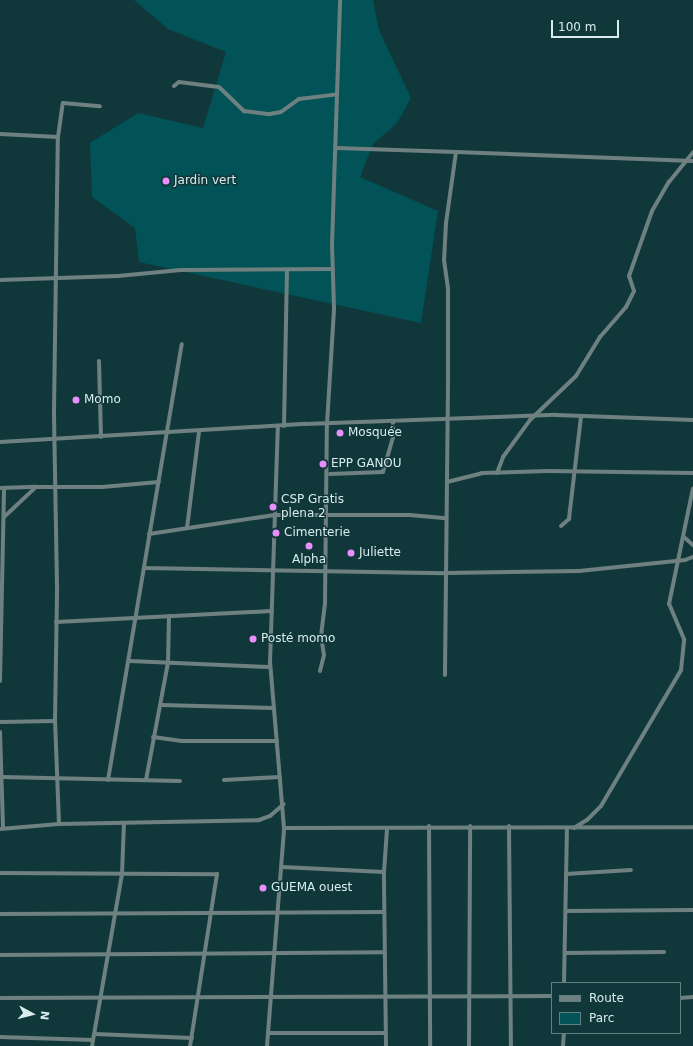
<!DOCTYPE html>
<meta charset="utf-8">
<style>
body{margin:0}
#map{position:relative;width:693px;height:1046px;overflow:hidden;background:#10383a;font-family:"DejaVu Sans",sans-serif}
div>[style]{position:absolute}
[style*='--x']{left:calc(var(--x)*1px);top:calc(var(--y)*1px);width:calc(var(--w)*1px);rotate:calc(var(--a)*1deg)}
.green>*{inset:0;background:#015357}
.street>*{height:4px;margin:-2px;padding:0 2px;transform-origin:2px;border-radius:2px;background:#6f8080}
.dots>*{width:11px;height:11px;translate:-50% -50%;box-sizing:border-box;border:2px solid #10383a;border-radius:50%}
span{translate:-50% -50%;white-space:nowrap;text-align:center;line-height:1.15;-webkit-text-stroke:3px #10383a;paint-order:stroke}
.poi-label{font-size:12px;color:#d8eced}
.left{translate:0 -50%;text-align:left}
.legend{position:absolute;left:551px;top:982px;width:130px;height:52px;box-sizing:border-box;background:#10383a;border:1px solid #608082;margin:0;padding:5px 7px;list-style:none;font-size:12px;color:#d8eced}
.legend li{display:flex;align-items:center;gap:8px;height:20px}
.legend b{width:20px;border:1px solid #608082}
.north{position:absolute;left:12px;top:994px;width:40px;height:40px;-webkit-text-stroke:3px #10383a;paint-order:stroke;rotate:97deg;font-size:11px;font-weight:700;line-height:16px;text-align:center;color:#d8eced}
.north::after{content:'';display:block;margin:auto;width:14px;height:18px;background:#d8eced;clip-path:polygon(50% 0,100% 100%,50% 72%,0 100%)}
.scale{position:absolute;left:551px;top:20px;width:68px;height:18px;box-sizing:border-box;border:2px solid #d8eced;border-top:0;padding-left:5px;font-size:12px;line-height:14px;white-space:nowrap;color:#d8eced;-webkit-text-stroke:3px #10383a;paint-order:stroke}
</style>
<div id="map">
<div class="green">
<i style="clip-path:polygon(134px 0,373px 0,379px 30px,411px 98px,397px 123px,373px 144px,360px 177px,438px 211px,421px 323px,139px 262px,135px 228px,92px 197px,90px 143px,138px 113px,203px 128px,226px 52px,168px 29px)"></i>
</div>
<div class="street">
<i style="--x:174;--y:86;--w:6;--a:-39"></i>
<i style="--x:179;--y:82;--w:40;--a:7.1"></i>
<i style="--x:219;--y:87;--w:35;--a:44"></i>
<i style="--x:244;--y:111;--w:26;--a:7"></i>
<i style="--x:270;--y:114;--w:11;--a:-10"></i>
<i style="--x:281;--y:112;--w:22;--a:-36"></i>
<i style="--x:299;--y:99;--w:38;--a:-7"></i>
<i style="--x:0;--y:134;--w:58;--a:3"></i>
<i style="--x:336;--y:148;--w:120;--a:1.9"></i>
<i style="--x:456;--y:152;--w:72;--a:98"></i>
<i style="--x:446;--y:223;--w:37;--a:93"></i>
<i style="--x:444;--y:260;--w:28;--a:82"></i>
<i style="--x:448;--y:288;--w:97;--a:90"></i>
<i style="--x:448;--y:385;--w:290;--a:90.6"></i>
<i style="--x:456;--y:152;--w:237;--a:2.2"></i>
<i style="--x:0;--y:280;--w:118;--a:-1.9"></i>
<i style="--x:118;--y:276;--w:63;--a:-5.4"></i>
<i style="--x:181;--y:270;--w:152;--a:-0.4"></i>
<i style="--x:99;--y:361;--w:76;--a:88.5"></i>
<i style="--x:284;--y:426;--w:155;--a:-88.9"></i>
<i style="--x:0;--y:442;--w:306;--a:-3.4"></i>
<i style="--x:305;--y:424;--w:251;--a:-2.1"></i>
<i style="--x:556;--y:415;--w:137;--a:2.1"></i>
<i style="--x:497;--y:473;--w:17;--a:-69"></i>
<i style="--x:503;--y:457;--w:46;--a:-53.9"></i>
<i style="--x:530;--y:420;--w:64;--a:-43.7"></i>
<i style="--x:576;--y:376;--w:46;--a:-58.4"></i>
<i style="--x:600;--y:337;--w:40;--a:-49"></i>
<i style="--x:626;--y:307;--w:18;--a:-63"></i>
<i style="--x:634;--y:291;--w:16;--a:-108"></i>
<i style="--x:629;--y:276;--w:69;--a:-70.5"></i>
<i style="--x:652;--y:211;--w:34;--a:-60"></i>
<i style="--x:669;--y:182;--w:38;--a:-51"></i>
<i style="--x:330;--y:474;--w:53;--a:-2.2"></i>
<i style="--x:383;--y:472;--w:36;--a:-74"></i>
<i style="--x:393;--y:437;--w:15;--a:-90"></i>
<i style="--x:447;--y:482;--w:36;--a:-14"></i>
<i style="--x:482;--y:473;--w:66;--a:-1.7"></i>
<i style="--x:548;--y:471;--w:145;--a:0.8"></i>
<i style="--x:0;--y:488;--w:36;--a:-2"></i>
<i style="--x:4;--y:517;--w:44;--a:-43.2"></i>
<i style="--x:36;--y:487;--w:66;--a:0"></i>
<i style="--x:102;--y:487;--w:57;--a:-5"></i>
<i style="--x:561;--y:526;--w:11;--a:-41"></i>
<i style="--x:569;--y:519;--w:9;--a:-84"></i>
<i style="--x:570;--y:510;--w:95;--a:-83.3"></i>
<i style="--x:187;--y:528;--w:97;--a:-82.9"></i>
<i style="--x:149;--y:534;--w:127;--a:-8.6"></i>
<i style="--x:275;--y:515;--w:135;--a:0"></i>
<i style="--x:410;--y:515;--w:36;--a:5"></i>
<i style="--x:684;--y:537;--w:12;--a:42"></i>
<i style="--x:144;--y:568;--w:301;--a:1"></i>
<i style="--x:445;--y:573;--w:134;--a:-0.9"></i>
<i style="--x:579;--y:571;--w:107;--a:-5.9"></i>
<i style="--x:685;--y:560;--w:9;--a:-21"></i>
<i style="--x:56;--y:622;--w:216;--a:-2.9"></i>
<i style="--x:130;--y:661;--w:140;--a:2.5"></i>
<i style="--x:320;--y:671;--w:16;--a:-76"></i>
<i style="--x:324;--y:655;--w:19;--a:-99"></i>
<i style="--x:321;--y:636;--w:32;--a:-83"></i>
<i style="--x:325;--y:604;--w:180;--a:-89.4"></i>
<i style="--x:327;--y:424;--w:116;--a:-86.5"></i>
<i style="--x:334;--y:308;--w:63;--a:-91.8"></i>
<i style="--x:332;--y:245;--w:245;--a:-88.1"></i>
<i style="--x:0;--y:681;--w:193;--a:-88.8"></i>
<i style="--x:161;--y:705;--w:112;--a:1.5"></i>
<i style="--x:0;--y:722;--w:55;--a:-1"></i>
<i style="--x:0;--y:732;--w:96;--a:88.2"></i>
<i style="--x:153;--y:737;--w:29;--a:8"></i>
<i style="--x:182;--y:741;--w:95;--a:0"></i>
<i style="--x:2;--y:777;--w:178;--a:1.3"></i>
<i style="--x:108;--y:780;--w:442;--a:-80.4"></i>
<i style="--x:146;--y:780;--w:119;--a:-79.4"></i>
<i style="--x:168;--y:663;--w:47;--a:-88.8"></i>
<i style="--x:224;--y:780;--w:56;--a:-3.1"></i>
<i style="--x:59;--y:824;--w:103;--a:-92.2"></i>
<i style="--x:55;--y:721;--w:134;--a:-89.1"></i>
<i style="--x:57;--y:587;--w:176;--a:-91"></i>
<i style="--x:54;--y:411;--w:274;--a:-89.2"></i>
<i style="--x:58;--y:137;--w:34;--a:-82"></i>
<i style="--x:63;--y:103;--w:37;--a:5"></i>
<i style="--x:429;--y:826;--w:220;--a:89.7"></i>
<i style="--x:509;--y:826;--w:220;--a:89.5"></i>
<i style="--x:284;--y:828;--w:409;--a:-0.1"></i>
<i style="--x:574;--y:828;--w:15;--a:-32"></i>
<i style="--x:587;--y:820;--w:20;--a:-45"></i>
<i style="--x:601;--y:806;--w:158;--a:-59.5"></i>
<i style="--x:681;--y:670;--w:31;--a:-84"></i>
<i style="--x:684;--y:639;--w:38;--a:-113"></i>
<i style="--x:669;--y:604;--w:118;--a:-78.3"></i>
<i style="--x:0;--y:829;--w:59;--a:-4.8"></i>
<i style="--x:59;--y:824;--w:200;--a:-1.1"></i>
<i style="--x:259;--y:820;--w:12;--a:-20"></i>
<i style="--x:270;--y:816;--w:18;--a:-41"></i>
<i style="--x:282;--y:867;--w:102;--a:2.8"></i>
<i style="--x:0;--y:873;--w:217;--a:0.3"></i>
<i style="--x:217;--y:874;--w:174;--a:98.9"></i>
<i style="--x:566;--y:874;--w:65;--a:-3.5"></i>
<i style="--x:566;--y:911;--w:127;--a:-0.5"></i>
<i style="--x:0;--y:914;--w:384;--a:-0.3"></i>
<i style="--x:565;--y:953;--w:99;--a:-0.6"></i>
<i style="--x:0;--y:955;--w:384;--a:-0.4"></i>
<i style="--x:564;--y:983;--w:155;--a:-88.9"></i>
<i style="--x:0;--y:998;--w:552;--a:-0.21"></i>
<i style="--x:680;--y:998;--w:13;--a:-4"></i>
<i style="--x:268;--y:1033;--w:117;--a:0"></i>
<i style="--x:95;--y:1034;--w:97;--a:2.4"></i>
<i style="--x:0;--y:1037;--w:93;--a:1.8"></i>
<i style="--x:92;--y:1046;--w:175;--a:-80.1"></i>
<i style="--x:122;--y:874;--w:51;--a:-87.8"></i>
<i style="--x:267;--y:1046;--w:219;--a:-85.5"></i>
<i style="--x:284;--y:828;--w:166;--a:-94.8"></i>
<i style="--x:270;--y:663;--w:236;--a:-88.1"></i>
<i style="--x:386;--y:1046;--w:174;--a:-90.7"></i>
<i style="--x:384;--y:872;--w:43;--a:-86"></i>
<i style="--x:469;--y:1046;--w:220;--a:-89.7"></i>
<i style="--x:563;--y:1046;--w:13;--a:-86"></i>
</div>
<div class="dots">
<i style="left:166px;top:181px;background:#e98efe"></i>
<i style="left:76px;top:400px;background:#e98efe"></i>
<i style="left:340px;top:433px;background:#e98efe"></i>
<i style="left:323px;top:464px;background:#e98efe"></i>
<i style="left:273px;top:507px;background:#e98efe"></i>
<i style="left:276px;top:533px;background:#e98efe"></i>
<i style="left:309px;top:546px;background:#e98efe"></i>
<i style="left:351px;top:553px;background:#e98efe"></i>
<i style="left:253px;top:639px;background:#e98efe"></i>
<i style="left:263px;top:888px;background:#e98efe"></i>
</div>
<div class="poi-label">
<span class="left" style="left:174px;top:181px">Jardin vert</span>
<span class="left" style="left:84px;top:400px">Momo</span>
<span class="left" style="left:348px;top:433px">Mosquée</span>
<span class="left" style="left:331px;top:464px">EPP GANOU</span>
<span class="left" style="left:281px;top:507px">CSP Gratis<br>plena 2</span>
<span class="left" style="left:284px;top:533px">Cimenterie</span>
<span class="left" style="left:359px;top:553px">Juliette</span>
<span style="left:309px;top:560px">Alpha</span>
<span class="left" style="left:261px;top:639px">Posté momo</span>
<span class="left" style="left:271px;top:888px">GUEMA ouest</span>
</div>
<ul class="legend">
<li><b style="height:5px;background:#6f8080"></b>Route</li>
<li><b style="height:11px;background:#015357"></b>Parc</li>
</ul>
<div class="north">N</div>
<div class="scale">100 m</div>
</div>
